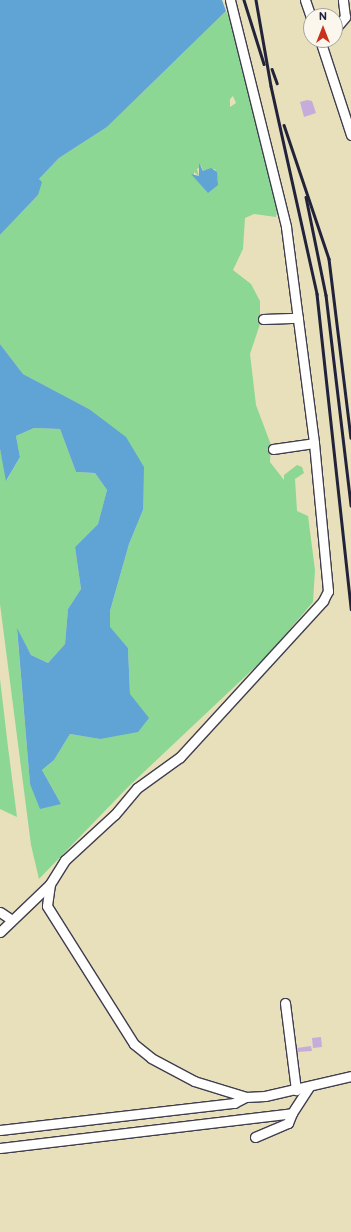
<!DOCTYPE html>
<style>
body{margin:0}
#map{position:relative;width:351px;height:1232px;overflow:hidden;background:#e7e0bb;font-family:"Balsamiq Sans",sans-serif}
div>[style]{position:absolute}
[style*='--x']{left:calc(var(--x)*1px);top:calc(var(--y)*1px);width:calc(var(--w)*1px);rotate:calc(var(--a)*1deg)}
.green>*{inset:0;background:#8cd794}
.water>*{inset:0;background:#5fa4d4}
.building>*{inset:0;background:#c5acdb}
.roads{filter:drop-shadow(1px 0 #403e4e) drop-shadow(-1px 0 #403e4e) drop-shadow(0 1px #403e4e) drop-shadow(0 -1px #403e4e)}
.minor>*{height:9px;margin:-4.5px;padding:0 4.5px;transform-origin:4.5px;border-radius:4.5px;background:#fff}
.rail>*{height:2.5px;margin:-1.25px;padding:0 1.25px;transform-origin:1.25px;border-radius:1.25px;background:#22223b}
span{translate:-50% -50%;white-space:nowrap;text-align:center;line-height:1.15;-webkit-text-stroke:4px #fbf7ec;paint-order:stroke}
.north{position:absolute;left:303px;top:8px;width:40px;height:40px;box-sizing:border-box;background:#fbf7ec;border:1px solid #a4a2a5;border-radius:50%;rotate:0deg;font-size:11px;font-weight:700;line-height:16px;text-align:center;color:#22223b}
.north::after{content:'';display:block;margin:auto;width:14px;height:18px;background:#c8321e;clip-path:polygon(50% 0,100% 100%,50% 72%,0 100%)}
</style>
<div id="map">
<div class="green">
<i style="clip-path:polygon(evenodd,226px 11px,235px 31px,277px 211px,276px 217px,254px 214px,245px 218px,243px 249px,233px 270px,251px 284px,260px 301px,260px 324px,250px 354px,256px 405px,271px 445px,270px 462px,284px 480px,284px 475px,297px 465px,302px 467px,304px 473px,295px 479px,297px 511px,308px 516px,315px 570px,313px 602px,267px 656px,128px 787px,39px 879px,31px 845px,0 604px,0 449px,7px 480px,20px 457px,16px 436px,34px 428px,60px 429px,76px 472px,95px 473px,107px 490px,98px 524px,75px 547px,81px 589px,68px 609px,65px 644px,48px 663px,31px 655px,17px 630px,30px 784px,61px 804px,42px 770px,54px 760px,70px 734px,100px 739px,130px 694px,128px 648px,110px 628px,110px 611px,129px 544px,143px 510px,89px 409px,23px 374px,0 344px,0 235px,38px 195px,39px 179px,59px 158px,107px 127px,226px 11px,233px 96px,236px 103px,230px 107px,230px 99px,233px 96px,226px 11px,201px 166px,204px 172px,215px 169px,218px 181px,201px 183px,194px 177px,194px 172px,199px 176px,197px 169px,201px 166px)"></i>
<i style="clip-path:polygon(0 679px,8px 747px,17px 817px,0 809px)"></i>
</div>
<div class="water">
<i style="clip-path:polygon(0 0,222px 0,226px 11px,107px 127px,59px 158px,39px 179px,42px 182px,38px 195px,0 235px)"></i>
<i style="clip-path:polygon(199px 163px,203px 171px,211px 168px,217px 172px,218px 185px,208px 193px,191px 174px,199px 176px)"></i>
<i style="clip-path:polygon(0 344px,23px 374px,89px 409px,126px 437px,144px 467px,143px 510px,129px 544px,110px 611px,110px 627px,128px 648px,130px 694px,149px 718px,138px 732px,100px 739px,70px 734px,54px 760px,42px 770px,61px 804px,40px 809px,30px 784px,17px 628px,31px 655px,48px 663px,65px 644px,68px 609px,81px 589px,75px 547px,98px 524px,107px 490px,95px 473px,76px 472px,60px 429px,34px 428px,16px 436px,20px 457px,6px 481px,0 449px)"></i>
</div>
<div class="building">
<i style="clip-path:polygon(307px 100px,312px 101px,316px 113px,304px 117px,300px 102px)"></i>
<i style="clip-path:polygon(321px 1037px,322px 1047px,313px 1048px,312px 1038px)"></i>
<i style="clip-path:polygon(311px 1046px,312px 1051px,297px 1052px,297px 1048px)"></i>
</div>
<div class="roads">
<div class="minor">
<i style="--x:230;--y:0;--w:234;--a:76.1"></i>
<i style="--x:286;--y:227;--w:218;--a:82.6"></i>
<i style="--x:314;--y:443;--w:149;--a:84.6"></i>
<i style="--x:328;--y:591;--w:11;--a:117"></i>
<i style="--x:323;--y:601;--w:212;--a:132.5"></i>
<i style="--x:180;--y:757;--w:53;--a:144.2"></i>
<i style="--x:137;--y:788;--w:35;--a:130"></i>
<i style="--x:114;--y:815;--w:67;--a:137.4"></i>
<i style="--x:65;--y:860;--w:28;--a:122"></i>
<i style="--x:50;--y:884;--w:22;--a:98"></i>
<i style="--x:47;--y:906;--w:163;--a:57.8"></i>
<i style="--x:134;--y:1044;--w:22;--a:39"></i>
<i style="--x:151;--y:1058;--w:49;--a:28.1"></i>
<i style="--x:194;--y:1081;--w:54;--a:17.1"></i>
<i style="--x:246;--y:1097;--w:19;--a:-3"></i>
<i style="--x:265;--y:1096;--w:88;--a:-13.1"></i>
<i style="--x:305;--y:0;--w:18;--a:71"></i>
<i style="--x:335;--y:29;--w:16;--a:-50"></i>
<i style="--x:345;--y:17;--w:17;--a:-97"></i>
<i style="--x:320;--y:40;--w:100;--a:71.9"></i>
<i style="--x:263;--y:319;--w:35;--a:-2"></i>
<i style="--x:273;--y:449;--w:41;--a:-8.3"></i>
<i style="--x:0;--y:912;--w:14;--a:34"></i>
<i style="--x:0;--y:932;--w:69;--a:-43.8"></i>
<i style="--x:285;--y:1003;--w:88;--a:82.8"></i>
<i style="--x:0;--y:1130;--w:236;--a:-6.6"></i>
<i style="--x:234;--y:1103;--w:13;--a:-27"></i>
<i style="--x:255;--y:1137;--w:36;--a:-23"></i>
<i style="--x:288;--y:1123;--w:11;--a:-68"></i>
<i style="--x:0;--y:1148;--w:294;--a:-6.8"></i>
<i style="--x:292;--y:1113;--w:31;--a:-57"></i>
</div>
</div>
<div class="rail">
<i style="--x:244;--y:0;--w:67;--a:72.6"></i>
<i style="--x:256;--y:0;--w:87;--a:80.1"></i>
<i style="--x:271;--y:86;--w:213;--a:77.5"></i>
<i style="--x:317;--y:294;--w:317;--a:83.8"></i>
<i style="--x:272;--y:69;--w:15;--a:70"></i>
<i style="--x:284;--y:125;--w:141;--a:71.4"></i>
<i style="--x:329;--y:259;--w:180;--a:83"></i>
<i style="--x:306;--y:197;--w:100;--a:78.5"></i>
<i style="--x:326;--y:295;--w:212;--a:83.2"></i>
</div>
<div class="north">N</div>
</div>
